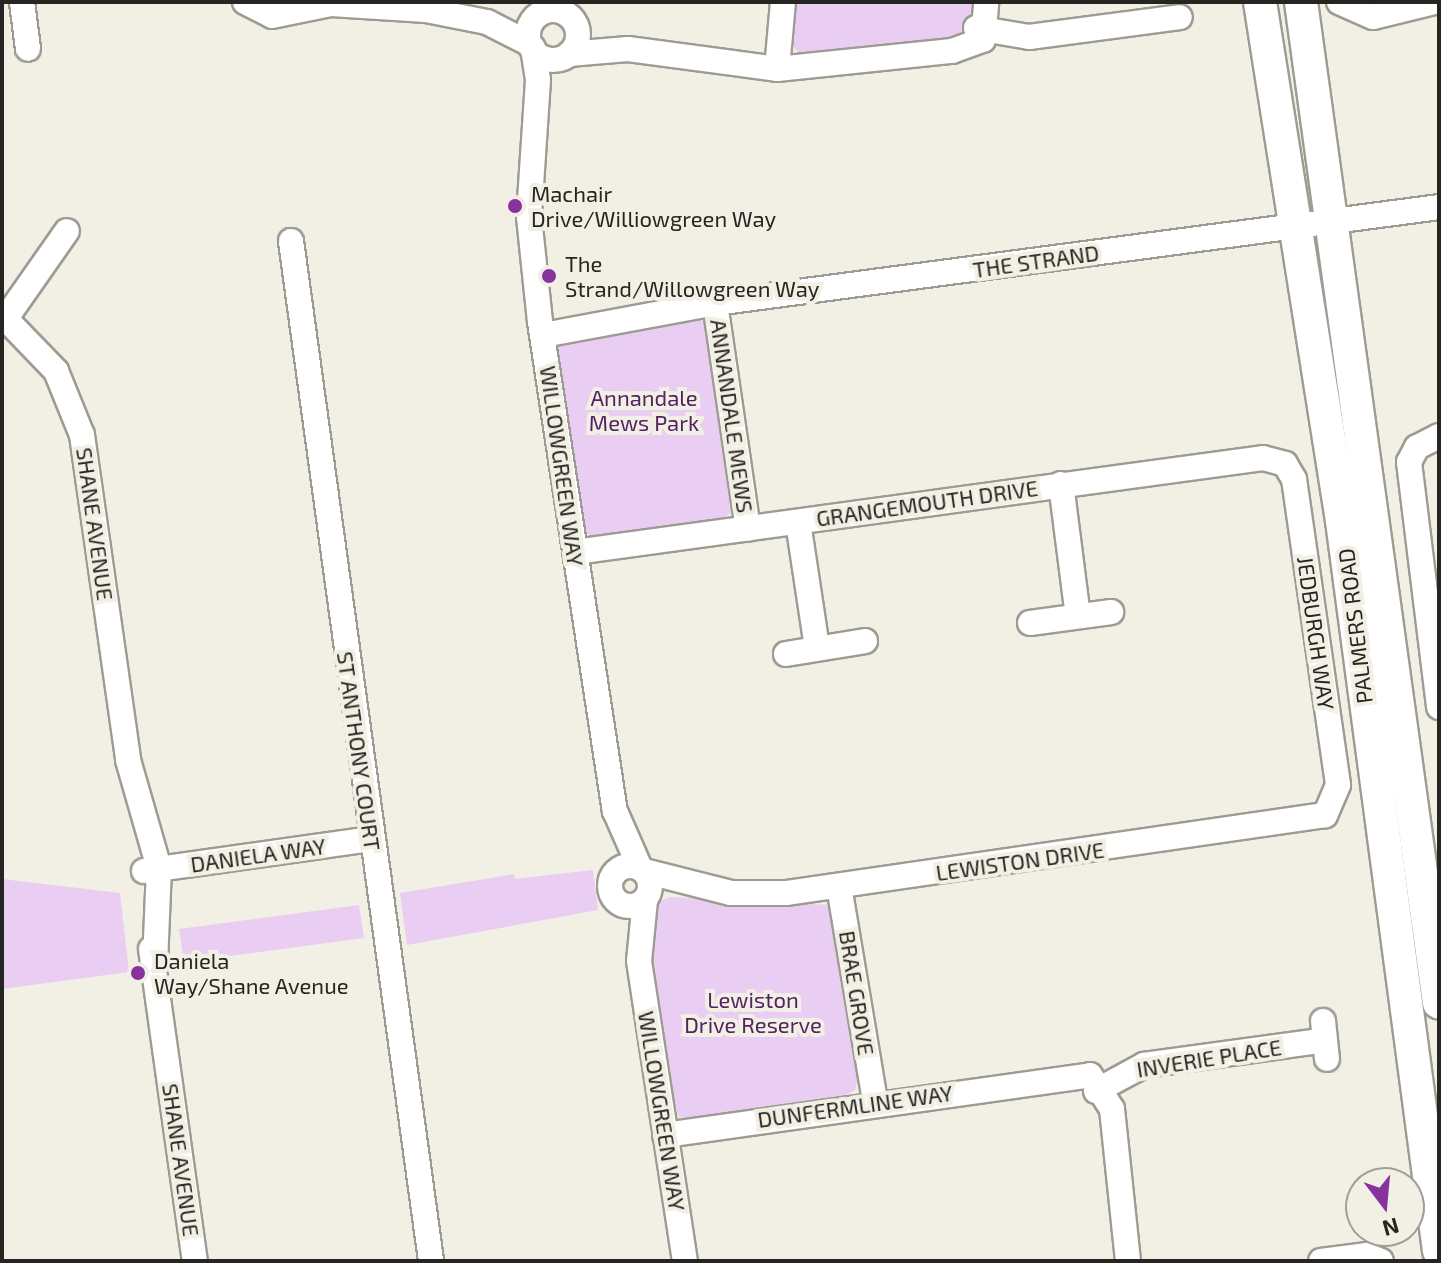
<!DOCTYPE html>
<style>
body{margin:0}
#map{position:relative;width:1441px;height:1263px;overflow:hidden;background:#f2efe4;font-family:"Exo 2",sans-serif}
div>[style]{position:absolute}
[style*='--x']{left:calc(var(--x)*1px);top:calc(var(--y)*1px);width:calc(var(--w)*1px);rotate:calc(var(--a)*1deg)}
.green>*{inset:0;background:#eacdf3}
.roads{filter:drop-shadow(2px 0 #9e9c92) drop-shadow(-2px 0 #9e9c92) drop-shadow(0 2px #9e9c92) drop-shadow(0 -2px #9e9c92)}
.minor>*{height:24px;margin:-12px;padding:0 12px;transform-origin:12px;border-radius:12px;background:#fff}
.minor>.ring{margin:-12px;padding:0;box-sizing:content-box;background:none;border:24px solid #fff;border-radius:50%}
.major>*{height:32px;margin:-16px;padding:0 16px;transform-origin:16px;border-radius:16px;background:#fff}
.dots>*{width:22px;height:22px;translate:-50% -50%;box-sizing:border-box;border:4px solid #f2efe4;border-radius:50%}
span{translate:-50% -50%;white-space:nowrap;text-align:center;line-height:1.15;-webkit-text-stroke:8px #f2efe4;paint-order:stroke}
.poi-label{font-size:22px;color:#262521}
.left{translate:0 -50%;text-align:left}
.street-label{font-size:22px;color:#262521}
.park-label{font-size:22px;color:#532261}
.frame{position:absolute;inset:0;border:4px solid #262521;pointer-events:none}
.north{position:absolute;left:1345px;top:1167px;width:80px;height:80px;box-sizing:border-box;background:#f2efe4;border:2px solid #a09e96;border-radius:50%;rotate:164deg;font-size:22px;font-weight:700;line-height:32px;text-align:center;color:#262521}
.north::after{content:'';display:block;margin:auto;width:28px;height:36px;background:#8832a0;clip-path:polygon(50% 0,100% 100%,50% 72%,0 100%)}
</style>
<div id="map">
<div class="green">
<i style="clip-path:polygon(790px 2px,975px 2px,976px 14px,957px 37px,801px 55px,790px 43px)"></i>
<i style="clip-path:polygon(691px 318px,707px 323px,733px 510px,722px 521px,591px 536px,584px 531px,557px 345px)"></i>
<i style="clip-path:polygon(593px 870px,598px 910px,407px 945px,400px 893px,514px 874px,515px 879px)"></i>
<i style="clip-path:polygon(2px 879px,120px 893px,129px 972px,2px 989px)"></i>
<i style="clip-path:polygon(670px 897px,832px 905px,860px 1069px,855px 1090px,838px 1099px,694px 1121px,678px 1116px,645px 955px,653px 904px)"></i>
<i style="clip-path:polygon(359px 905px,364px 938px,184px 962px,179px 929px)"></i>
</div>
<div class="roads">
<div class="minor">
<i style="--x:22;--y:2;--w:47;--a:82.7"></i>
<i style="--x:245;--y:2;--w:30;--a:27"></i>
<i style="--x:272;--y:16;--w:60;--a:-11.5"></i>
<i style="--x:331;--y:4;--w:95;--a:3.6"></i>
<i style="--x:426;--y:10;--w:62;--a:11.1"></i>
<i style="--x:487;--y:22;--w:48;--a:27.1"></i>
<i style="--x:1339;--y:2;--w:37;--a:24"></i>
<i style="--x:1373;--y:17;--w:63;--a:-13.8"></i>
<i class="ring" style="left:528px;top:10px;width:26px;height:26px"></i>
<i style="--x:976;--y:28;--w:54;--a:9.6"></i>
<i style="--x:1029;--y:37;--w:152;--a:-7.5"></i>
<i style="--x:533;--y:48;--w:32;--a:81"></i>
<i style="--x:538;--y:80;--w:137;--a:93.8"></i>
<i style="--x:529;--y:217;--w:106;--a:84"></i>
<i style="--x:540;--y:322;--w:495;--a:81.3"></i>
<i style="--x:615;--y:811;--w:62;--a:66.3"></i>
<i style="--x:569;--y:54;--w:59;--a:-4.8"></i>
<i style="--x:628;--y:49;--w:150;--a:7.6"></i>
<i style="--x:777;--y:69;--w:176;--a:-5.9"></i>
<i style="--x:952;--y:51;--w:33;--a:-20"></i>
<i style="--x:983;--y:40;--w:38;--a:-85"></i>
<i style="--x:777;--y:69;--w:67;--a:-84.9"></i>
<i style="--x:291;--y:241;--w:1030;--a:82.18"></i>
<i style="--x:715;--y:303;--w:228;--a:81.7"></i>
<i style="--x:2;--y:315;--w:78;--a:46"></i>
<i style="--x:56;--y:371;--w:69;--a:67.9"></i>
<i style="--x:82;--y:435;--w:328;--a:81.9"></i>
<i style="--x:128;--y:760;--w:112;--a:74"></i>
<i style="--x:159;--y:868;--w:95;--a:92.4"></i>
<i style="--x:6;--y:318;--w:106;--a:-55"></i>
<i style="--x:543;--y:335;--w:175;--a:-10.5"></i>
<i style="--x:715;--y:303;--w:730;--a:-7.55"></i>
<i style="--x:1439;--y:436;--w:25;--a:153"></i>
<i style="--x:1417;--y:447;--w:17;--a:118"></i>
<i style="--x:1409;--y:462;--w:247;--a:83"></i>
<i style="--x:1061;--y:484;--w:133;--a:82.7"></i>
<i style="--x:798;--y:522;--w:127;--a:81.4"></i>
<i style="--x:575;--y:552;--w:694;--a:-7.78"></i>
<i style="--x:1263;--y:458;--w:23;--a:15"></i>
<i style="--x:1285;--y:464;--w:17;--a:59"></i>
<i style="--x:1294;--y:479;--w:309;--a:81.8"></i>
<i style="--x:1338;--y:785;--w:33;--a:113"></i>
<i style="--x:1325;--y:815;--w:545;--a:171.77"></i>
<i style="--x:786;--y:893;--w:55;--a:180"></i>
<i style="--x:731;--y:893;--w:90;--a:-165.8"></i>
<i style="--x:1030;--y:623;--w:82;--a:-7.7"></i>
<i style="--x:786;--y:654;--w:80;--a:-9.3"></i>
<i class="ring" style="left:610px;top:866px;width:16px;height:16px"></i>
<i style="--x:144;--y:871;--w:229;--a:-8"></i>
<i style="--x:839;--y:886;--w:218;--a:80.5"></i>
<i style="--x:645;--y:900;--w:61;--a:95.6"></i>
<i style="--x:639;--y:961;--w:304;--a:81.3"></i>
<i style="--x:151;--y:949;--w:315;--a:82"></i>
<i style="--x:1323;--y:1021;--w:38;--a:84"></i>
<i style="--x:1096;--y:1091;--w:55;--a:-28.4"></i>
<i style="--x:1144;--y:1065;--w:178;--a:-7.8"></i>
<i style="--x:665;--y:1135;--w:429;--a:-8"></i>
<i style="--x:1090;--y:1075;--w:40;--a:57.1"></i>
<i style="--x:1112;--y:1109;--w:153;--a:84"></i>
<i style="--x:1321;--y:1261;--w:45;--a:-7.6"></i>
<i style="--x:1366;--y:1255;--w:16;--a:22"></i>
</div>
<div class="major">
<i style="--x:1260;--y:2;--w:525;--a:81.02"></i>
<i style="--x:1342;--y:521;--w:736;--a:82.43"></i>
<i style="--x:1301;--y:2;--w:1010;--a:82.15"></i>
</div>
</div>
<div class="dots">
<i style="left:515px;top:206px;background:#8832a0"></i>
<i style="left:549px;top:276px;background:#8832a0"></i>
<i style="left:138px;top:973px;background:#8832a0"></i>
</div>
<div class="poi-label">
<span class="left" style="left:531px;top:206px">Machair<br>Drive/Williowgreen Way</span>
<span class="left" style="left:565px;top:276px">The<br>Strand/Willowgreen Way</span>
<span class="left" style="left:154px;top:973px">Daniela<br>Way/Shane Avenue</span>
</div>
<div class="street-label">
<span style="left:1036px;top:261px;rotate:-8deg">THE STRAND</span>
<span style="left:732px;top:416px;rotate:82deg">ANNANDALE MEWS</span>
<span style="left:562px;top:466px;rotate:82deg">WILLOWGREEN WAY</span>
<span style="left:927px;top:503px;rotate:-8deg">GRANGEMOUTH DRIVE</span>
<span style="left:95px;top:524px;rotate:82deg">SHANE AVENUE</span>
<span style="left:1355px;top:626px;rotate:-97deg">PALMERS ROAD</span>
<span style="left:1316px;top:633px;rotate:82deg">JEDBURGH WAY</span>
<span style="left:359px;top:751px;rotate:82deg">ST ANTHONY COURT</span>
<span style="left:258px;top:855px;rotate:-8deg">DANIELA WAY</span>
<span style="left:1020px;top:861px;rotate:-8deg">LEWISTON DRIVE</span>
<span style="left:857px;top:993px;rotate:81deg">BRAE GROVE</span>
<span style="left:1209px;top:1058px;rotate:-9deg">INVERIE PLACE</span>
<span style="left:855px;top:1106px;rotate:-8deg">DUNFERMLINE WAY</span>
<span style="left:662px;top:1111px;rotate:81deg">WILLOWGREEN WAY</span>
<span style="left:181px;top:1160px;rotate:82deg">SHANE AVENUE</span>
</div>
<div class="park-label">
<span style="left:644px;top:410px">Annandale<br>Mews Park</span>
<span style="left:753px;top:1012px">Lewiston<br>Drive Reserve</span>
</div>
<div class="frame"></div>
<div class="north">N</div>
</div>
